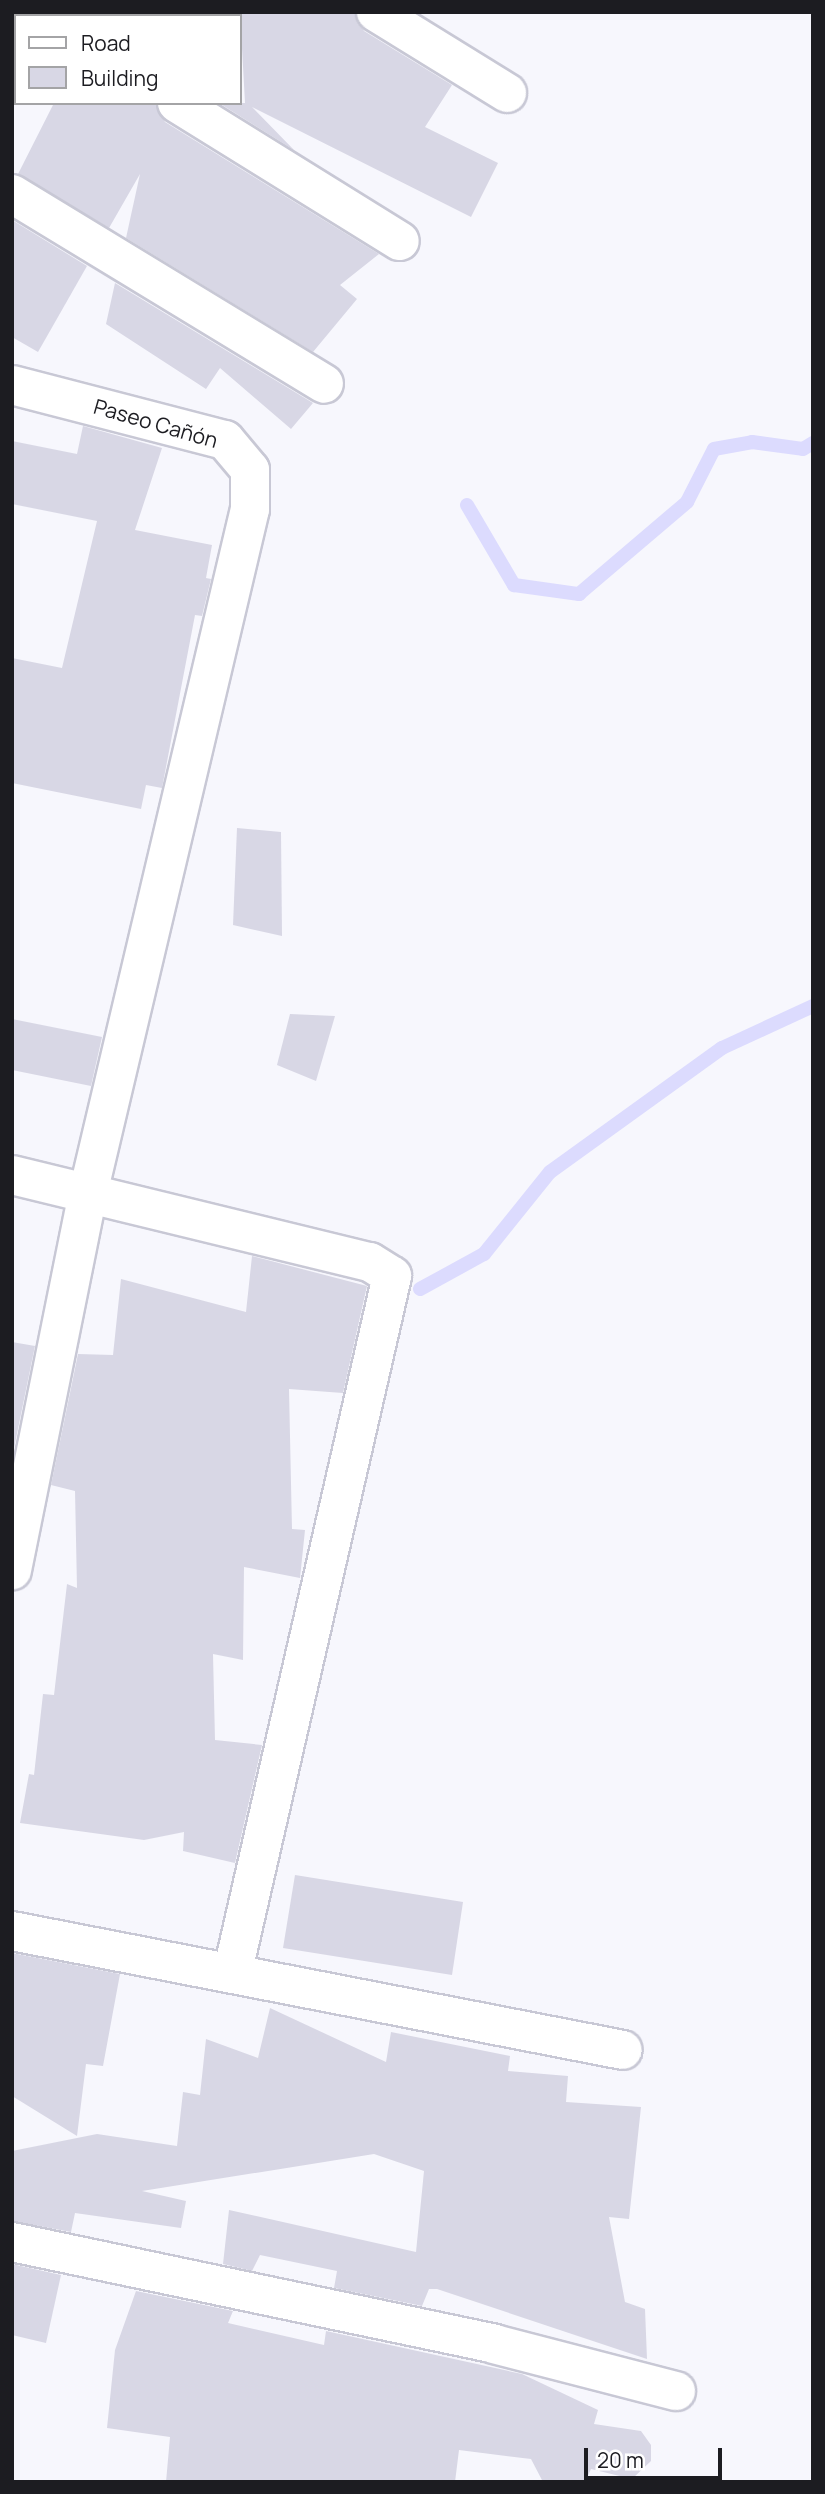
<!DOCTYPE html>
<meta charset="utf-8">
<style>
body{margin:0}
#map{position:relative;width:825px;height:2494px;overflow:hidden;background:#f7f7fd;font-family:Manrope,sans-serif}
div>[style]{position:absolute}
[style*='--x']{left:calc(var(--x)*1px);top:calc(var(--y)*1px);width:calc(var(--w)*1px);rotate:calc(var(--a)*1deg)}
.stream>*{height:14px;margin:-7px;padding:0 7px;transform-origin:7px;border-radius:7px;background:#dcdbfe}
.building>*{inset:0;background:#d8d7e5}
.roads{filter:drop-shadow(2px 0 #c8c8d5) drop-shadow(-2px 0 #c8c8d5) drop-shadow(0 2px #c8c8d5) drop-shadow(0 -2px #c8c8d5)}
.street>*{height:38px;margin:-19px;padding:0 19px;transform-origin:19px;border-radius:19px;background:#fff}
span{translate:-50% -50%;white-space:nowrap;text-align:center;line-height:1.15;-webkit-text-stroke:5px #fff;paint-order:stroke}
.street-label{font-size:21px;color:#1c1c21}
.frame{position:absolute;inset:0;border:14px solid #1c1c21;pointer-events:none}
.legend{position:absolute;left:14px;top:14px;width:228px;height:91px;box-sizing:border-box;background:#fff;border:2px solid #a4a4a6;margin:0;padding:9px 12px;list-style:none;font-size:21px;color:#1c1c21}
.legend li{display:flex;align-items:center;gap:14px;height:35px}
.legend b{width:35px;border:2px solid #a4a4a6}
.scale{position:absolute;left:584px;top:2448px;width:138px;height:32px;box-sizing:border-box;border:4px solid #1c1c21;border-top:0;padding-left:9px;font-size:21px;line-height:24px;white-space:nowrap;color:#1c1c21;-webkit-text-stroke:5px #fff;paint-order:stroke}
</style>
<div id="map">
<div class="stream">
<i style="--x:467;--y:505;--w:93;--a:59.6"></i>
<i style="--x:514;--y:585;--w:66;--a:7.9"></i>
<i style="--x:579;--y:594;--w:142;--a:-40.4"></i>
<i style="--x:687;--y:502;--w:59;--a:-63"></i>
<i style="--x:714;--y:449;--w:39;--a:-10"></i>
<i style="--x:752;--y:442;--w:51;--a:7.8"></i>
<i style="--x:803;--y:449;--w:12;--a:-31"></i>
<i style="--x:420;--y:1289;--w:73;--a:-28.7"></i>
<i style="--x:484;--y:1254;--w:105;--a:-51.2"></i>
<i style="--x:550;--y:1172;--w:212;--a:-35.8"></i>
<i style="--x:722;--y:1048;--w:100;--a:-24.8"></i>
</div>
<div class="building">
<i style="clip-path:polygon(240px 12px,354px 12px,364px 31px,452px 85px,425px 127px,498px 163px,471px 217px,252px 107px,294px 150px,219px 103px,245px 103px)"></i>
<i style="clip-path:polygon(54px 103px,155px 103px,165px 122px,379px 254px,340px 285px,357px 299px,313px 352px,126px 238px,140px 174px,109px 228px,18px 174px)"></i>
<i style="clip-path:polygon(12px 220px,87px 266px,38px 352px,12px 337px)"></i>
<i style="clip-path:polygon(115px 283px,313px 403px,291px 429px,220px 368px,206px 389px,106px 324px)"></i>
<i style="clip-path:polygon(83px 426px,162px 448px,135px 530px,212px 545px,206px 578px,211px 579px,202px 616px,195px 615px,162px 788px,146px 785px,141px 809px,12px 783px,12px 658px,62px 668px,97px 521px,12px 504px,12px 441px,77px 454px)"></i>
<i style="clip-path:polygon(237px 828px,281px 832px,282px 936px,233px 925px)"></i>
<i style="clip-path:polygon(290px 1014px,335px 1016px,316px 1081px,277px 1065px)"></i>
<i style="clip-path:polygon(12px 1019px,102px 1037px,91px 1086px,12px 1070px)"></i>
<i style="clip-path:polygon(252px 1256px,367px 1286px,343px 1393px,289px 1389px,292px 1529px,305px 1530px,300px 1578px,244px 1567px,243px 1660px,213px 1654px,215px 1740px,262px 1745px,235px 1863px,183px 1851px,184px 1832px,144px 1840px,20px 1823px,29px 1774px,34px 1775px,43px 1694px,54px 1695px,67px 1584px,77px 1588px,75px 1491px,51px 1485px,78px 1354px,113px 1355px,121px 1279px,246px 1312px)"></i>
<i style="clip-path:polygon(12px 1342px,35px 1346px,12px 1458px)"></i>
<i style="clip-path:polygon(295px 1875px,463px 1902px,452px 1975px,283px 1948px)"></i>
<i style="clip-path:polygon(12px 1953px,120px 1974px,103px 2066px,86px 2064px,77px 2136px,12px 2096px)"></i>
<i style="clip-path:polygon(270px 2008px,386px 2062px,391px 2032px,510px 2056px,508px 2071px,568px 2076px,566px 2102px,641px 2107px,629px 2219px,609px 2217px,625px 2302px,645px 2309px,647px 2359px,437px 2289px,429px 2289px,422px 2306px,334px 2288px,337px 2271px,260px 2255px,252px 2271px,223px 2264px,229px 2210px,416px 2252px,424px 2171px,374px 2154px,142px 2191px,186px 2201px,181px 2228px,75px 2213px,71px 2232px,12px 2221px,12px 2151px,97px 2134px,177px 2146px,183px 2092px,200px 2095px,206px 2039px,258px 2058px)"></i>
<i style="clip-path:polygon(12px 2264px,61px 2275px,46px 2343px,12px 2335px)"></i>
<i style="clip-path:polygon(136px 2291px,233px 2311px,228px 2323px,324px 2345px,326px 2331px,522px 2374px,598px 2410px,594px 2424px,641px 2431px,651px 2445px,651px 2461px,632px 2479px,591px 2469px,585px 2482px,543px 2482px,531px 2459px,459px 2450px,455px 2482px,166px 2482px,170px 2437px,107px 2428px,115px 2350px)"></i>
</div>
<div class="roads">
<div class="street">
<i style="--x:30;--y:12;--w:7;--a:34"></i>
<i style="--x:376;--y:12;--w:154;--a:31.7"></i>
<i style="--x:177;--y:103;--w:262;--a:31.8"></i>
<i style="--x:12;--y:194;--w:365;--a:31.3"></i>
<i style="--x:12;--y:385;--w:220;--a:14.5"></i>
<i style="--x:225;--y:440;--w:39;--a:50"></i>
<i style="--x:250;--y:470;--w:39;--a:90"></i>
<i style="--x:250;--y:509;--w:703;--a:103.32"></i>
<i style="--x:88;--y:1193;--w:385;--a:101.4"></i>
<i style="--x:12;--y:1175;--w:368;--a:13.7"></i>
<i style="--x:370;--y:1262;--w:26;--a:32"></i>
<i style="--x:392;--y:1276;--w:712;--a:102.9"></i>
<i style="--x:12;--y:1931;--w:622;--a:11.02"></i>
<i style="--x:12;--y:2242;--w:493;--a:11.9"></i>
<i style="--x:494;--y:2344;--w:188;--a:14.5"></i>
</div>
</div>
<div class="street-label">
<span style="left:156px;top:423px;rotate:16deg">Paseo Cañón</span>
</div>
<div class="frame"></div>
<ul class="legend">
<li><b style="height:9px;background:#fff"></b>Road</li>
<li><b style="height:19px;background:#d8d7e5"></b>Building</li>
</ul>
<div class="scale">20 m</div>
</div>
